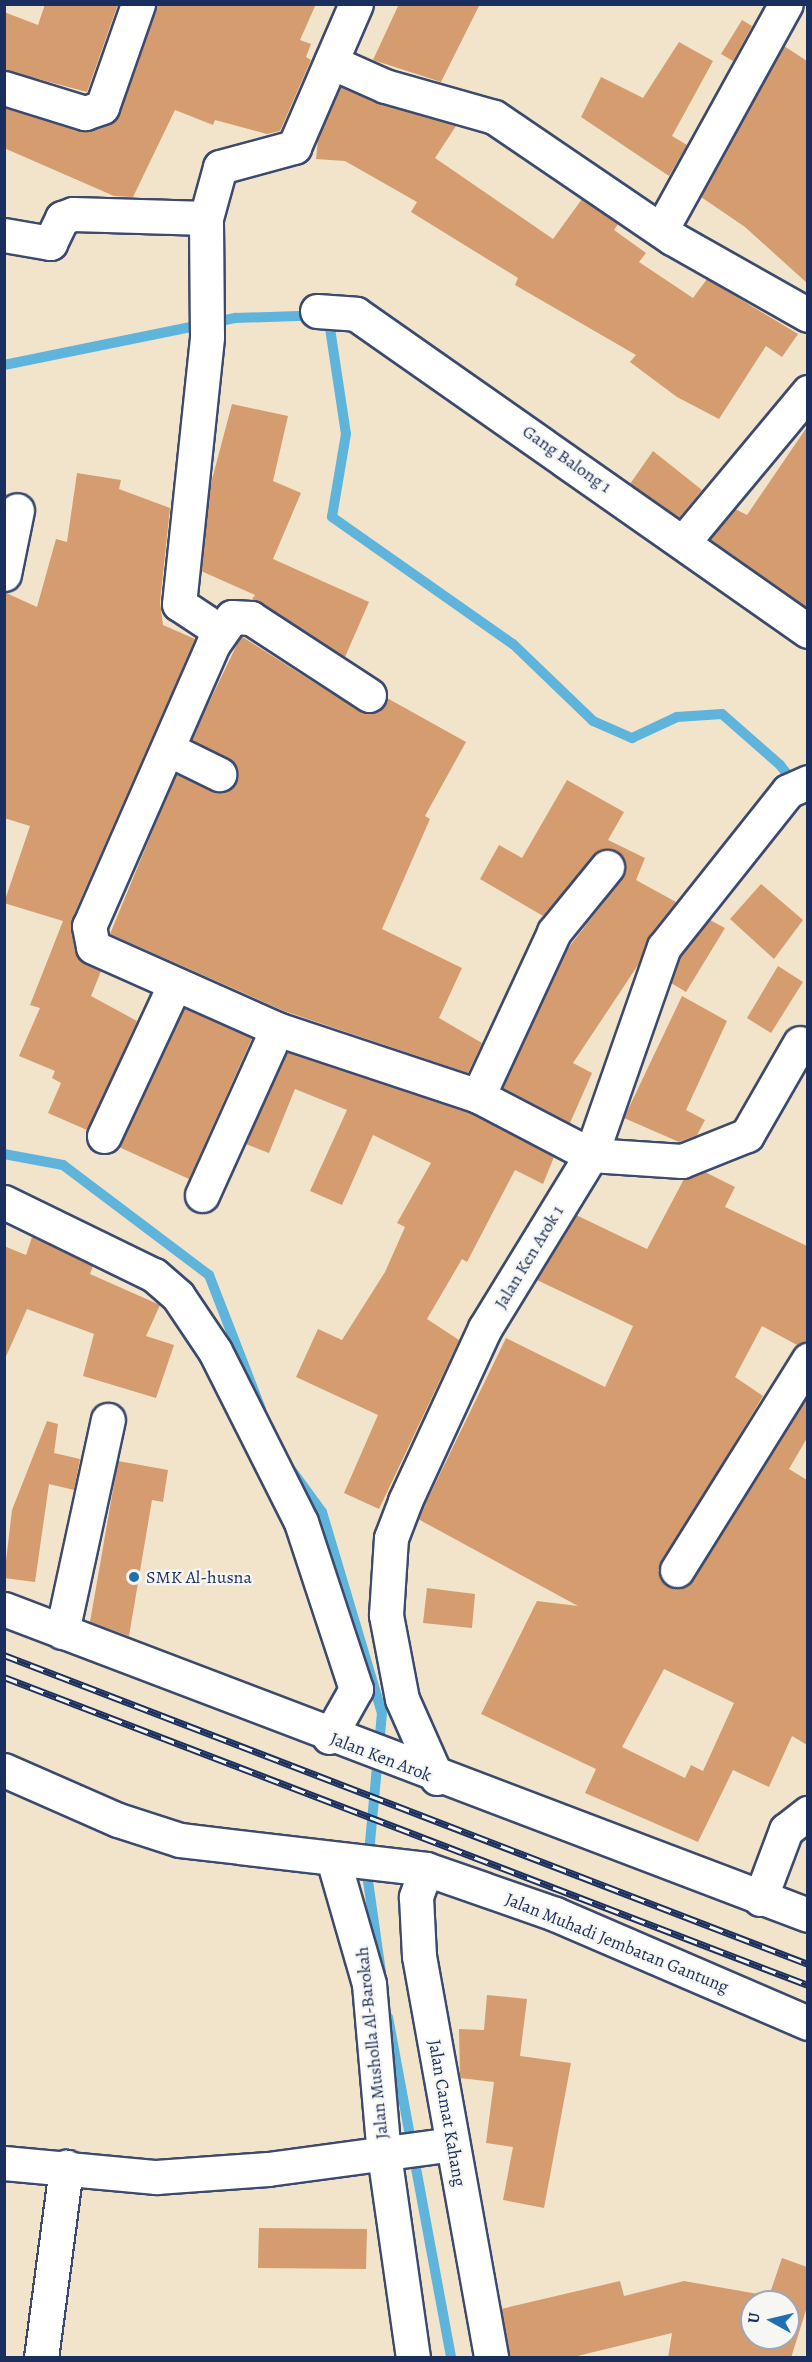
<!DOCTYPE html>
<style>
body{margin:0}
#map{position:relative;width:812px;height:2362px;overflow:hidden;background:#f1e4cb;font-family:Alegreya,serif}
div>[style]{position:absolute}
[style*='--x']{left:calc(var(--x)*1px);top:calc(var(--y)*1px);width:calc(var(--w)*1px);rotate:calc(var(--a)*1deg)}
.stream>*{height:10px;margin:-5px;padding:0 5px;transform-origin:5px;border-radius:5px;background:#5fb4db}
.building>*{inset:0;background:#d59c6f}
.roads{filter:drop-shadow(2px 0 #3b4a6e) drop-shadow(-2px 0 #3b4a6e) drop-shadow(0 2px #3b4a6e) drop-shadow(0 -2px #3b4a6e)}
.street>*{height:33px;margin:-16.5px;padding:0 16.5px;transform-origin:16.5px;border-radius:16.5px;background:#fff}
.rail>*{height:7px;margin-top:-3.5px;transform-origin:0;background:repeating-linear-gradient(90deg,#f6f6f2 0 14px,#1b2f5e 0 28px);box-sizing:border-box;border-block:2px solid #1b2f5e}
.dots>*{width:16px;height:16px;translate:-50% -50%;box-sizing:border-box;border:3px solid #f6f6f2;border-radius:50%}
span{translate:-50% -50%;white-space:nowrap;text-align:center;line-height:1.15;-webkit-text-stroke:4.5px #f6f6f2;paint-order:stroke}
.street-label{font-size:18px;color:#1b2f5e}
.poi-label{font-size:18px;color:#1b2f5e}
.left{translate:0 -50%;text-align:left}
.frame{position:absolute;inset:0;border:6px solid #1b2f5e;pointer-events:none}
.north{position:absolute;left:740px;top:2290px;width:60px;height:60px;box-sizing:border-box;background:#f6f6f2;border:2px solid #9ea6b7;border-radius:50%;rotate:278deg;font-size:16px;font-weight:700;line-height:24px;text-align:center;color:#1b2f5e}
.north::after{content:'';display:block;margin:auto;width:21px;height:27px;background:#1f6fb2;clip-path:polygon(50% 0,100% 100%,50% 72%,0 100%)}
</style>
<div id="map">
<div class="stream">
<i style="--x:4;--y:365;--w:237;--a:-11.5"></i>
<i style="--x:236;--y:318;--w:92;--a:-1.9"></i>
<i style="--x:328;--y:315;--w:120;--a:81.4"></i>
<i style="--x:346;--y:434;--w:84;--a:99.6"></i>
<i style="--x:332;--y:517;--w:221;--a:35.1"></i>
<i style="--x:513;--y:644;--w:111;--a:43.9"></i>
<i style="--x:593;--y:721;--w:43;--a:23.6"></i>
<i style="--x:632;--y:738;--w:50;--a:-25"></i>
<i style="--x:677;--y:717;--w:45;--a:-3.8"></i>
<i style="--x:722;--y:714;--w:77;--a:41.3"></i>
<i style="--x:780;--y:765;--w:46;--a:52.1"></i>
<i style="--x:4;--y:1154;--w:60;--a:10.6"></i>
<i style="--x:63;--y:1165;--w:183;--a:37"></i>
<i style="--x:209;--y:1275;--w:144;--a:68.8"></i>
<i style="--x:292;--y:1471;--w:51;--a:53.8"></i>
<i style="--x:322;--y:1512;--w:210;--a:73.4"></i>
<i style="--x:382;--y:1713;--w:162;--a:95.3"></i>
<i style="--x:367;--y:1874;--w:99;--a:81.9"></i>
<i style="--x:388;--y:2017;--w:347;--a:79.5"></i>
</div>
<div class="building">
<i style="clip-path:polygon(45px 4px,118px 4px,87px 92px,4px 70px,4px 12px,38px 25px)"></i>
<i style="clip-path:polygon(156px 4px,316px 4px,300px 40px,311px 44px,306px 57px,311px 60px,280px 131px,267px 134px,215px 120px,213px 125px,175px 110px,133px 197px,114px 196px,4px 148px,4px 108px,80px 131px,115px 121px)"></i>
<i style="clip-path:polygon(399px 4px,480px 4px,441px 82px,373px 60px)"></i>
<i style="clip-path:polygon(742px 20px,752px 26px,733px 61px,721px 54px)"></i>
<i style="clip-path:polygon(679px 42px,713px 61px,672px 136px,687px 145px,669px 176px,581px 117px,601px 77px,643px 98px)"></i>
<i style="clip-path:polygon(784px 46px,807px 61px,807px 283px,745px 227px,701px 197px)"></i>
<i style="clip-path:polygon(341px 87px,456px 126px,435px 158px,553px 239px,582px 199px,618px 224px,614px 230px,646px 253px,639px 262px,693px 298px,707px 279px,798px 334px,782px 357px,766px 346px,719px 419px,677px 397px,630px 362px,636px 355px,515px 285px,518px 278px,411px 212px,417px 202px,345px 161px,316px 159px,318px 139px)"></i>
<i style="clip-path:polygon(232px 404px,288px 416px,273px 481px,301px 493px,273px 559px,369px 602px,345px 657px,252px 599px,255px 595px,201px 571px,210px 487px)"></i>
<i style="clip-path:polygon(807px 427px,807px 608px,710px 539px,735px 509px,747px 515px)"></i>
<i style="clip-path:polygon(653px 451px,702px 490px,679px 518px,630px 484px)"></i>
<i style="clip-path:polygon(77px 473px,121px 480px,119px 489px,170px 508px,160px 602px,163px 625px,195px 639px,72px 919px,78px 958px,101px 971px,91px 996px,137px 1021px,87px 1130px,48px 1113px,61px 1083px,52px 1078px,55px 1071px,19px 1056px,40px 1008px,30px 1005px,63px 921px,4px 903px,30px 826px,4px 818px,4px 592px,37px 607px,56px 539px,67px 542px)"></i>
<i style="clip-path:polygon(241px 636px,359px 711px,377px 712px,387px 698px,466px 742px,425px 816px,430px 819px,382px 929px,462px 968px,439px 1018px,482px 1043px,468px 1073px,284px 1011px,110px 934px,176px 774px,220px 793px,236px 782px,234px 763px,191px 740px)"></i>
<i style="clip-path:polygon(567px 780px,624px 812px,608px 840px,645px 858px,636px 880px,676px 902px,649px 936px,638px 965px,573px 1063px,592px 1073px,570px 1123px,503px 1088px,565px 952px,622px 879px,625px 861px,611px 849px,600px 850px,543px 916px,480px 879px,499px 845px,522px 858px)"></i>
<i style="clip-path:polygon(761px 884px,803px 920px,774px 959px,730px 919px)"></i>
<i style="clip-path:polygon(710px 920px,725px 928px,686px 992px,671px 983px,681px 956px)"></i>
<i style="clip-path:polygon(778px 966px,803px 982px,771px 1033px,747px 1018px)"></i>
<i style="clip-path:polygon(682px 996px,727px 1021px,686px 1110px,705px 1120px,697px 1135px,679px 1142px,624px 1118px)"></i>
<i style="clip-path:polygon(184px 1008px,252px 1038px,189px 1179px,119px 1147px)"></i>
<i style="clip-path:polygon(287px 1052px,471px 1113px,554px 1157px,543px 1184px,515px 1170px,467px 1262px,462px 1259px,427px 1319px,459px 1340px,379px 1509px,344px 1493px,378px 1415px,296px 1377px,318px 1329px,342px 1340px,385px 1272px,405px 1227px,397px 1223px,431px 1163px,373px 1135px,342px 1205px,310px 1191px,347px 1110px,295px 1089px,269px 1153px,246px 1144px)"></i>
<i style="clip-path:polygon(evenodd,705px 1172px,735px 1187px,725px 1207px,807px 1246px,807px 1341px,797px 1345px,762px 1326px,735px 1377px,763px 1396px,658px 1570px,661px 1579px,676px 1589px,693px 1580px,807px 1396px,807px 1438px,789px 1469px,807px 1480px,807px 1745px,792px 1736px,769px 1787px,733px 1770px,698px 1842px,585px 1793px,596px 1769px,481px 1714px,537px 1601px,578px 1606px,418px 1519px,506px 1338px,605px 1387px,633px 1326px,537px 1280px,576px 1215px,647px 1249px,684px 1179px,705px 1172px,664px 1669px,734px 1703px,703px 1771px,691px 1765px,685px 1778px,622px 1747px,664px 1669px)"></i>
<i style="clip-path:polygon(32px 1237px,93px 1266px,90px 1274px,160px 1305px,146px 1336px,174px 1345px,156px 1398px,83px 1376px,94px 1334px,27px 1309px,4px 1361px,4px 1246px,26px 1255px)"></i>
<i style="clip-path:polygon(47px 1421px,58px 1424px,54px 1453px,80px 1459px,74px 1490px,49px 1484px,35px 1582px,4px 1578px,12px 1510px)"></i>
<i style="clip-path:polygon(118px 1461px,168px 1470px,163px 1502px,152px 1500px,129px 1636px,90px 1622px)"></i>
<i style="clip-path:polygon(427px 1588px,475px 1594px,472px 1628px,423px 1623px)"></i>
<i style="clip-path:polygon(487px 1995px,527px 1999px,520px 2056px,571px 2063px,544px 2208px,503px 2200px,513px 2147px,486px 2143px,494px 2082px,460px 2078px,459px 2029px,484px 2030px)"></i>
<i style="clip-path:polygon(259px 2228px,367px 2229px,366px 2269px,258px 2268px)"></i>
<i style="clip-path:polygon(evenodd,782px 2258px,807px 2267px,807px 2307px,791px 2358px,668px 2358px,672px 2333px,569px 2358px,509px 2358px,501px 2309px,620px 2281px,624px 2296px,684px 2281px,769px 2296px,782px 2258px,752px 2302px,788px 2302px,788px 2338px,752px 2338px,752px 2302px)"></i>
</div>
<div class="roads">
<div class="street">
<i style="--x:331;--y:62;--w:59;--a:24"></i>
<i style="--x:385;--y:86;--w:113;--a:15.9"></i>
<i style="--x:494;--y:117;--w:215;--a:34.2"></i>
<i style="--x:672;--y:238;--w:156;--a:29.5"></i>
<i style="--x:4;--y:88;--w:85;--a:17.2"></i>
<i style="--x:85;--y:113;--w:18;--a:-19"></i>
<i style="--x:102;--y:107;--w:109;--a:-70.7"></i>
<i style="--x:661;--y:230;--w:258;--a:-61.1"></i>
<i style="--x:4;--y:235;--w:47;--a:9.9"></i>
<i style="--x:50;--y:243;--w:28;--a:-64"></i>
<i style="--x:62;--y:218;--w:12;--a:-20"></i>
<i style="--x:73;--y:214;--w:133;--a:1.7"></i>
<i style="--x:317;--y:311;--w:39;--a:4"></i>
<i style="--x:356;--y:314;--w:552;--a:35.04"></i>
<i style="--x:684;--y:541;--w:194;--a:-50.2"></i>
<i style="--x:4;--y:574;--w:65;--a:-78.5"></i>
<i style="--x:220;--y:631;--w:49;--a:-146.6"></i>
<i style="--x:179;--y:604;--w:268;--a:-84"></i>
<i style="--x:207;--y:337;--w:119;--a:-90.5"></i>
<i style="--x:206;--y:218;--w:53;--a:-74.6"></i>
<i style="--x:220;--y:167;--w:77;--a:-15.1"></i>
<i style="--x:294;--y:147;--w:156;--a:-66.6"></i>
<i style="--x:369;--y:695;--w:141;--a:-146.9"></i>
<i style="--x:251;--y:618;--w:19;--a:-177"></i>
<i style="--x:232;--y:617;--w:33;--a:125"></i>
<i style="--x:213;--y:644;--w:308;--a:113.7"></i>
<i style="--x:89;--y:926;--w:21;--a:79"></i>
<i style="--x:93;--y:947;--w:201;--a:24"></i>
<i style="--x:277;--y:1029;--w:212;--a:18.4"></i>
<i style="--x:478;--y:1096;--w:127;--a:27.6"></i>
<i style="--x:591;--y:1155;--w:91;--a:3.8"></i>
<i style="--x:682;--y:1161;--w:70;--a:-21.8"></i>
<i style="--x:747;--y:1135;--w:106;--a:-60.1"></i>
<i style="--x:170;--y:750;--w:55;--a:26.1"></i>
<i style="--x:478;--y:1096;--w:181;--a:-65.1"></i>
<i style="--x:554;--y:932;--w:84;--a:-50.8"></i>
<i style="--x:104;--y:1136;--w:166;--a:-65"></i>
<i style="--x:202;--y:1195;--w:182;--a:-65.7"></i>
<i style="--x:4;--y:1202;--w:167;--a:26"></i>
<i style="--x:154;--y:1275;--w:32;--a:41"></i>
<i style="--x:178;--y:1296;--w:66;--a:56.1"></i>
<i style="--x:215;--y:1351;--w:191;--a:63.3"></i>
<i style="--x:301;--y:1522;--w:176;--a:71.8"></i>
<i style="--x:356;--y:1689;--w:55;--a:119.4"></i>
<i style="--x:677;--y:1570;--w:248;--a:-58"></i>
<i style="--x:4;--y:1609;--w:860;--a:20.84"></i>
<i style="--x:62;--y:1632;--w:217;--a:-77.8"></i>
<i style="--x:4;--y:1770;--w:124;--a:23.7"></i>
<i style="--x:118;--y:1820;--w:65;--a:17.9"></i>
<i style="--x:180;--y:1840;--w:248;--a:6.7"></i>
<i style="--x:426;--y:1869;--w:137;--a:19.2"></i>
<i style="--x:555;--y:1914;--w:275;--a:23.3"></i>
<i style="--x:437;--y:1778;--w:86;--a:-113.9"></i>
<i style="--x:402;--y:1699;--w:86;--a:-100.8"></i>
<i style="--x:386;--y:1615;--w:77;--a:-86.3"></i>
<i style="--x:391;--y:1538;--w:40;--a:-69"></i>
<i style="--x:405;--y:1501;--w:191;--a:-65.2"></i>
<i style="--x:485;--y:1328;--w:203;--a:-58.5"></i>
<i style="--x:591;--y:1155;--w:220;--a:-70.7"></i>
<i style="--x:664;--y:947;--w:199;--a:-51.5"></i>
<i style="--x:788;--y:791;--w:22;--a:-24"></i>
<i style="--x:333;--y:1859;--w:130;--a:73.9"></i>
<i style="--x:369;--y:1984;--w:171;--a:85"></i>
<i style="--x:384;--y:2154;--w:206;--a:81.9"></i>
<i style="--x:426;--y:1869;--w:30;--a:110"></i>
<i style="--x:416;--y:1897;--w:59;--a:87.1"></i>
<i style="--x:419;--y:1956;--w:408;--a:79.8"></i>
<i style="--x:760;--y:1899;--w:74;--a:-69.4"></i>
<i style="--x:786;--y:1830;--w:28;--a:-38"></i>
<i style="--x:4;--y:2163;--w:153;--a:5.3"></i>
<i style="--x:156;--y:2177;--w:112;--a:-4.1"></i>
<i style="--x:268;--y:2169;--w:186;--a:-7.7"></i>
<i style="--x:41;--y:2358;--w:193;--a:-82.5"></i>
</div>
</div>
<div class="rail">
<i style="--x:4;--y:1655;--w:861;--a:21.02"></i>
<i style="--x:4;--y:1677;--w:861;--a:20.96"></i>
</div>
<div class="dots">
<i style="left:134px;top:1577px;background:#1f6fb2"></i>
</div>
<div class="street-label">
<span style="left:567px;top:459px;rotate:35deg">Gang Balong 1</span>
<span style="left:529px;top:1257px;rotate:-59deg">Jalan Ken Arok 1</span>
<span style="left:381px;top:1757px;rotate:21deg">Jalan Ken Arok</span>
<span style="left:617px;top:1943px;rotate:22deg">Jalan Muhadi Jembatan Gantung</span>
<span style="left:372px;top:2043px;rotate:-96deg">Jalan Musholla Al-Barokah</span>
<span style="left:447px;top:2113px;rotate:80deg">Jalan Camat Kahang</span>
</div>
<div class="poi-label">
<span class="left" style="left:146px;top:1577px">SMK Al-husna</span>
</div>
<div class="frame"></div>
<div class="north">U</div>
</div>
